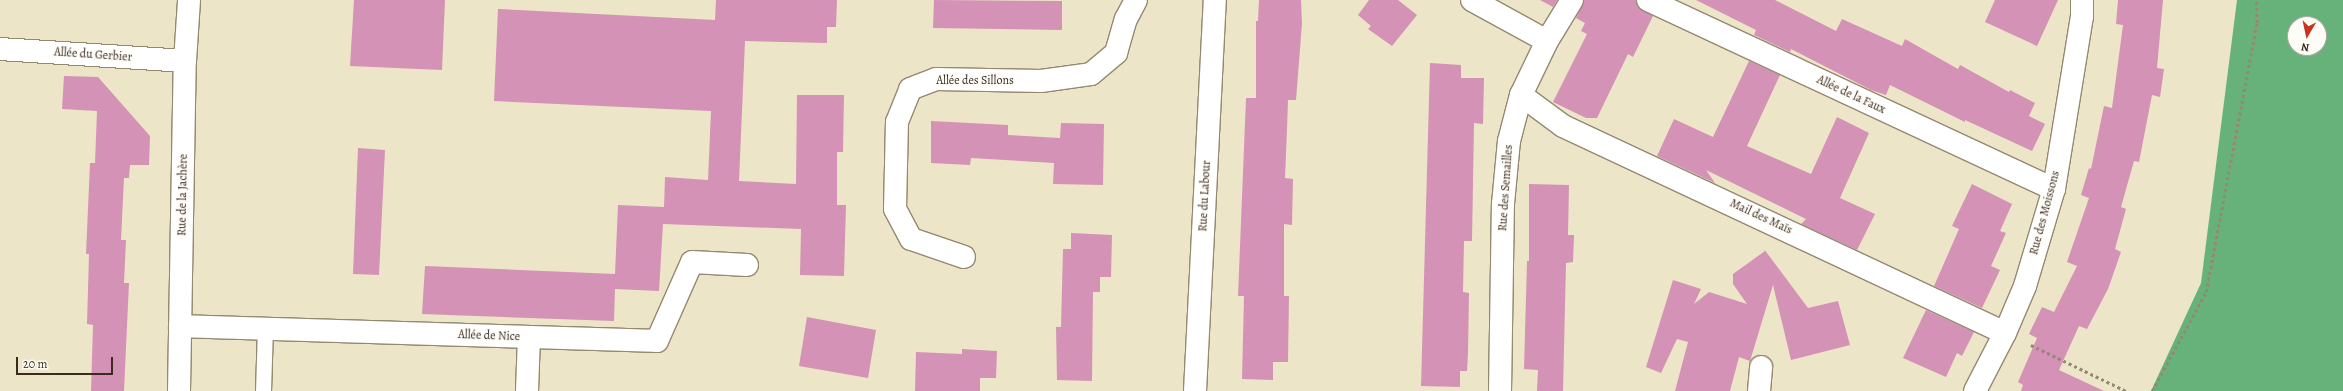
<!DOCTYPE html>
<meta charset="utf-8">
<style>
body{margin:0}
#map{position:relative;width:2343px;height:391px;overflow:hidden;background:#ece5c7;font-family:Alegreya,serif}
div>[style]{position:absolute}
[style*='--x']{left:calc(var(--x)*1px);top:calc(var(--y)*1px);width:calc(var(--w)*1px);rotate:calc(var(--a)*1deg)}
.forest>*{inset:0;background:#67b27b}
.building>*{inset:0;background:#d492b6}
.path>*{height:2.5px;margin-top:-1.25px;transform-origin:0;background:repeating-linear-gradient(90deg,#948872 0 3px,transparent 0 6px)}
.roads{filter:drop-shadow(1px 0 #948872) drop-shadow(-1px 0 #948872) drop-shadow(0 1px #948872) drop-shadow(0 -1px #948872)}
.service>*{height:15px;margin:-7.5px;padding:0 7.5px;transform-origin:7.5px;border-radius:7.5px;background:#fff}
.minor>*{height:22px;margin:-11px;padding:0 11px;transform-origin:11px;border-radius:11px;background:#fff}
span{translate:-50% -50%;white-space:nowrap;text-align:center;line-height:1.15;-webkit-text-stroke:3px #fdfcf7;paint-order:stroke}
.street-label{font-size:12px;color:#3b2a1e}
.north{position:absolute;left:2287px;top:16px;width:40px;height:40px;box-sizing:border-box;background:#fdfcf7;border:1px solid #afa8a0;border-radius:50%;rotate:189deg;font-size:11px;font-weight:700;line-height:16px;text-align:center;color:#3b2a1e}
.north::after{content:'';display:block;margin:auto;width:14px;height:18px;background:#c8321e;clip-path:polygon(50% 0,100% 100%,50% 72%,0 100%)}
.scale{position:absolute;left:16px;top:357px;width:97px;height:18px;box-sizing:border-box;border:2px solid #3b2a1e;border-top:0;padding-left:5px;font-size:12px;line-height:14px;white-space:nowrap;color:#3b2a1e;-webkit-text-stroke:3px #fdfcf7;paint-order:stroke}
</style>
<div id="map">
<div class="forest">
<i style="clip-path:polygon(evenodd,2237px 0,2343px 0,2343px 391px,2151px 391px,2201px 283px,2237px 0,2295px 24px,2319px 24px,2319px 48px,2295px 48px,2295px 24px)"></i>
</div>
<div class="building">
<i style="clip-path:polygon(354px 0,445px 0,442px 70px,350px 66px)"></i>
<i style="clip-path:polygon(716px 0,837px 0,836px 27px,827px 27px,827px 43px,745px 41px,739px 181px,796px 184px,797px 95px,844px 95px,843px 152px,837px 152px,837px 205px,846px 205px,844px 276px,800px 275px,801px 229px,663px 224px,659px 291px,615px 289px,615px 288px,614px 321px,422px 314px,425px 266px,615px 274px,618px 205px,664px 207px,665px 177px,708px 180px,711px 111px,494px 101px,498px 9px,715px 20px)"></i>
<i style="clip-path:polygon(934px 0,1062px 1px,1062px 30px,933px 28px)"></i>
<i style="clip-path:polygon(1259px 0,1301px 0,1302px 23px,1296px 100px,1288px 100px,1287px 129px,1285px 178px,1293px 179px,1292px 225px,1284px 224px,1284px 296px,1289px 296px,1288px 362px,1273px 362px,1273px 380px,1242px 379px,1244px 296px,1238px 296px,1246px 98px,1256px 98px,1256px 21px,1258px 21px)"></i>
<i style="clip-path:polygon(1369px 0,1398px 0,1417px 15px,1392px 46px,1368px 29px,1371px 26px,1358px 15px)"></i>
<i style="clip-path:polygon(1540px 0,1557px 0,1553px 7px)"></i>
<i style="clip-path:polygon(1584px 0,1636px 0,1638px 7px,1653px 16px,1633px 57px,1628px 54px,1597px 118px,1586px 118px,1553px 102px,1587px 34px,1581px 31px,1585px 23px,1576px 18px)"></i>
<i style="clip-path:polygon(1696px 0,1775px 0,1836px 31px,1842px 19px,1902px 46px,1905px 39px,1958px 69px,1960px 65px,2009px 92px,2010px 90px,2035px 103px,2029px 116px,2045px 124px,2032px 151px,1965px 120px,1965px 122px,1890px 85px,1886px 95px,1871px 90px,1791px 49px,1790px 52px,1754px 35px,1756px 30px)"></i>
<i style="clip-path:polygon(1995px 0,2058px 0,2037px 46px,1985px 22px)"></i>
<i style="clip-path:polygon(2118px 0,2163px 0,2157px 68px,2164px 69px,2160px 97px,2152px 95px,2139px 162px,2134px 161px,2121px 207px,2126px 209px,2115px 249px,2121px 252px,2108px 289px,2087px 329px,2079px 326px,2059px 370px,2104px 391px,2021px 391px,2023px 385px,2018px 382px,2037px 338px,2029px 334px,2042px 307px,2054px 312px,2077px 266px,2067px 262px,2089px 198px,2081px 195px,2089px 168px,2091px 169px,2104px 106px,2112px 108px,2123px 25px,2116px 24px)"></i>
<i style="clip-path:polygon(1749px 61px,1780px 75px,1747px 146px,1811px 174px,1837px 117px,1869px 133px,1840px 198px,1875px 214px,1857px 250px,1801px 224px,1806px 219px,1706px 170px,1715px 183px,1657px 156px,1674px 119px,1713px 137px)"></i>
<i style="clip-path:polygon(1430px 63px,1461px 65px,1461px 78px,1484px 78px,1483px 124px,1474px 123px,1472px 241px,1464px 241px,1463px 292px,1469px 293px,1468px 353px,1467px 371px,1460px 371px,1460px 387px,1421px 386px)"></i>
<i style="clip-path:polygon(64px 76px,98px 77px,150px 136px,149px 165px,130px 165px,129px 178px,124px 178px,121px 240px,126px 240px,124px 283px,129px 283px,124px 391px,91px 391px,93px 325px,87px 324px,89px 254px,86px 254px,90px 163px,95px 163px,97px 111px,62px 109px)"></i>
<i style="clip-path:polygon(931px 121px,1008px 125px,1008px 135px,1060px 138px,1061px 123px,1104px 124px,1103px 185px,1053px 184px,1054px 163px,971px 158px,970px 165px,931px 163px)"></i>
<i style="clip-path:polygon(358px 148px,385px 150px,379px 275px,353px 274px)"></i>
<i style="clip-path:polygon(1529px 184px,1569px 185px,1568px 235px,1574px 235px,1573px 262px,1566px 263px,1563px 391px,1537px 391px,1538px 370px,1524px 369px,1527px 261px,1529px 261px)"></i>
<i style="clip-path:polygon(1972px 184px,2012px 204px,2000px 231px,2006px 233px,1991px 266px,2000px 270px,1982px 308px,1934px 286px,1959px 229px,1952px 226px)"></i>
<i style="clip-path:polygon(1071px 233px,1112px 235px,1111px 277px,1100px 277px,1100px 292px,1093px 292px,1092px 381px,1057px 380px,1056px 327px,1061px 327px,1063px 249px,1071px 249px)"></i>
<i style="clip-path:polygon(1764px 249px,1808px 308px,1838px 301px,1850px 345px,1791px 360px,1773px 285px,1750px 361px,1739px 357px,1730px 391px,1675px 391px,1688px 342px,1677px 339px,1661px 373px,1646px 367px,1673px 280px,1701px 289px,1694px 304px,1709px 292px,1747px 304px,1733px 284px,1733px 274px,1765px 251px)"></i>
<i style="clip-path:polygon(1926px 310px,1974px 332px,1962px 356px,1957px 353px,1946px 377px,1903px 358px)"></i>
<i style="clip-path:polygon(807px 317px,876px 330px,868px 378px,799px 366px)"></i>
<i style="clip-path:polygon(962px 349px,997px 351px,996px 378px,980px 378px,980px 391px,915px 391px,916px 352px,962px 354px)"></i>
</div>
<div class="path">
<i style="--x:2031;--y:345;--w:106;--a:25.8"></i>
<i style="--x:2152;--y:391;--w:113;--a:-61.4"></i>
<i style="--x:2206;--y:292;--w:274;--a:-79.3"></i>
<i style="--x:2257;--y:23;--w:23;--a:-92"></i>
</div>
<div class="roads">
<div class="service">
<i style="--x:263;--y:391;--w:62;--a:-88.2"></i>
</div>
<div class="minor">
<i style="--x:1472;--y:0;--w:85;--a:28.7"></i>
<i style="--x:1648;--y:0;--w:448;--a:25"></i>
<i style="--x:0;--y:49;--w:185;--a:3.7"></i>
<i style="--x:1521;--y:95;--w:52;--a:36.4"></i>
<i style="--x:1563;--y:126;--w:488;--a:25.1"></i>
<i style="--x:964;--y:257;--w:56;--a:-161.2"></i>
<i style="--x:911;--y:239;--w:34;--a:-118"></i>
<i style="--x:895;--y:209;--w:87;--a:-88.7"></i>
<i style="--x:897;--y:122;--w:35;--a:-68"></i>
<i style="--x:910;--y:89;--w:28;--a:-21"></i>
<i style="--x:936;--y:79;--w:105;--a:1.1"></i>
<i style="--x:1041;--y:81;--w:50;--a:-8"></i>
<i style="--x:1091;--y:74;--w:33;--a:-40"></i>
<i style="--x:1116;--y:53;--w:35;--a:-74"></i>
<i style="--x:1126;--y:19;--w:21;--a:-62"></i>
<i style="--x:180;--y:326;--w:477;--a:1.8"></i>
<i style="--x:657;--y:341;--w:86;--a:-66.1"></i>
<i style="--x:692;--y:262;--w:55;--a:3.1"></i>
<i style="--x:179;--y:391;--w:330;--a:-89"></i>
<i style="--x:185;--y:61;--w:61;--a:-86.2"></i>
<i style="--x:527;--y:391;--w:54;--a:-87.9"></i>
<i style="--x:1195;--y:391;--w:392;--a:-87.1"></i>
<i style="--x:1500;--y:391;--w:187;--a:-89.1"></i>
<i style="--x:1503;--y:204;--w:63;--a:-84.6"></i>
<i style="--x:1509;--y:141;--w:48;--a:-75.4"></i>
<i style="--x:1521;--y:95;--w:60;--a:-64.3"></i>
<i style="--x:1547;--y:41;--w:48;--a:-58.6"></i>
<i style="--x:1759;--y:391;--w:24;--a:-85"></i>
<i style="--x:1975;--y:391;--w:65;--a:-62.7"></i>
<i style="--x:2005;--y:333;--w:51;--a:-66.9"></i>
<i style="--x:2025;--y:286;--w:101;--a:-73.4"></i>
<i style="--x:2054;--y:189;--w:174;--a:-80.8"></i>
<i style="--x:2082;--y:17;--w:17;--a:-90"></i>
</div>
</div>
<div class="street-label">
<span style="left:93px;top:55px;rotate:4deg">Allée du Gerbier</span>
<span style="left:975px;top:81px">Allée des Sillons</span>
<span style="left:1851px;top:95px;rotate:25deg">Allée de la Faux</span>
<span style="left:1506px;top:188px;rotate:-86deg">Rue des Semailles</span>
<span style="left:183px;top:195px;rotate:-89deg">Rue de la Jachère</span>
<span style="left:1205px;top:196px;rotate:-87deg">Rue du Labour</span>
<span style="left:2045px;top:213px;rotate:-75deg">Rue des Moissons</span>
<span style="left:1761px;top:217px;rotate:25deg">Mail des Maïs</span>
<span style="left:489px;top:336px;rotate:2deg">Allée de Nice</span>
</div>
<div class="north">N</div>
<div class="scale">20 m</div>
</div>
